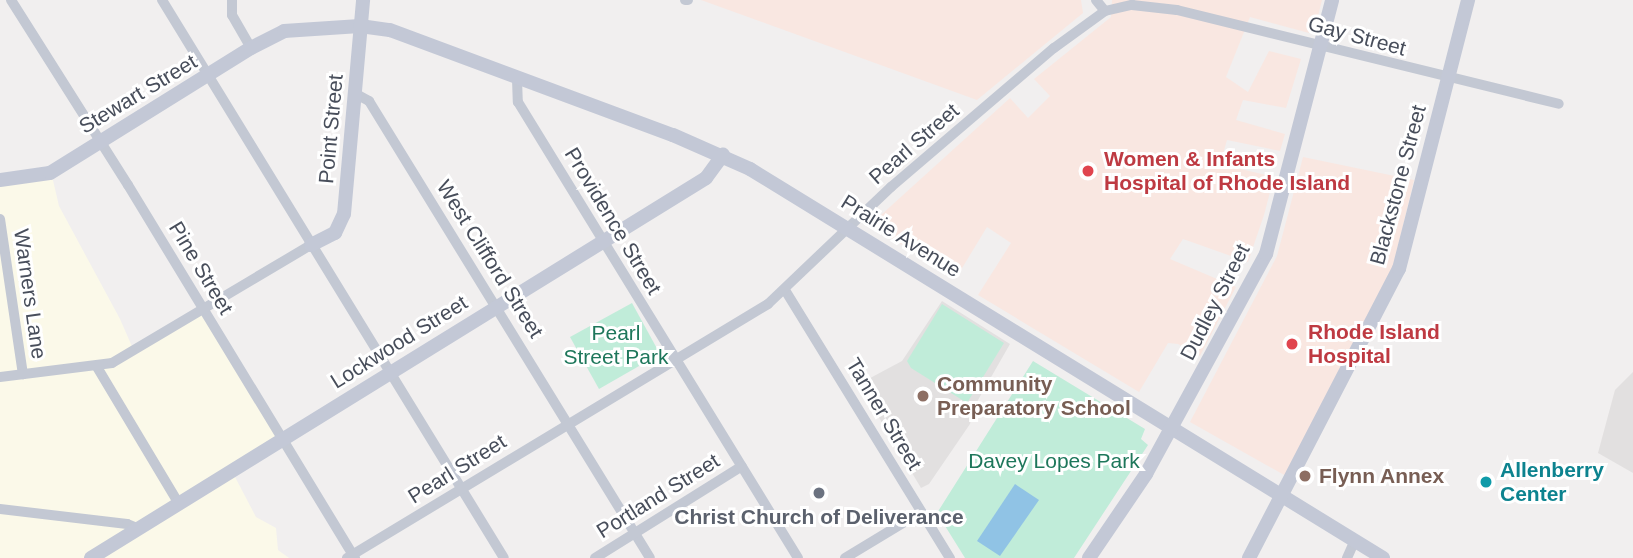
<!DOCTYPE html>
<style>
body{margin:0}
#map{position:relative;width:1633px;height:558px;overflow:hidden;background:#f1efef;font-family:Arial,sans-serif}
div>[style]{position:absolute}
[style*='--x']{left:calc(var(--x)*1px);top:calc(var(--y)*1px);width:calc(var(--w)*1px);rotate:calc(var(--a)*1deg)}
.commercial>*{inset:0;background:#fbf9e9}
.education>*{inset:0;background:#e2e0e0}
.medical>*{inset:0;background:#f9e7e1}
.green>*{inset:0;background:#c0ecd9}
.water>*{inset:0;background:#90c3e5}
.street>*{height:10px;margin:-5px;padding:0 5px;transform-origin:5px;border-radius:5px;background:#c3c8d3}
.secondary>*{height:14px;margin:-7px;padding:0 7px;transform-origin:7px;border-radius:7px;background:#c3c8d6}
.dots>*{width:19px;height:19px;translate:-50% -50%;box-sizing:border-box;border:4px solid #fff;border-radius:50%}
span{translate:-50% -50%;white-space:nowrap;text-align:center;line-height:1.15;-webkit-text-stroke:6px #fff;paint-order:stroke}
.street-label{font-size:21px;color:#484e5b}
.health-label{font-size:21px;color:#be3a42;font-weight:700}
.left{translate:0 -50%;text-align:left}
.park-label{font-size:21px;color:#1e775b}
.education-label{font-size:21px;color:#785e54;font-weight:700}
.culture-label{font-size:21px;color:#0d838f;font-weight:700}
.worship-label{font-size:21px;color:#5b616d;font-weight:700}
</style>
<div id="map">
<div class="commercial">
<i style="clip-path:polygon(52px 176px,59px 206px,120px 319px,134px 351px,202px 313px,285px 437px,234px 475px,256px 517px,276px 528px,278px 550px,289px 558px,0 558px,0 182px)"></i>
</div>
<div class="education">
<i style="clip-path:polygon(942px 301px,1010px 344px,974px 407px,970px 424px,929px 484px,921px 488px,859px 384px,902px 361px)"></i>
<i style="clip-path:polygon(1633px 372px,1633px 473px,1598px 453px,1615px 390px)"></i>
</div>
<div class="medical">
<i style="clip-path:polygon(701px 0,1081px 0,1083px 13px,977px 100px)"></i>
<i style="clip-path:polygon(1112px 0,1322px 0,1315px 28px,1309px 33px,1250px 17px,1226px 77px,1248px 92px,1269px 51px,1301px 59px,1286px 108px,1243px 100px,1236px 120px,1285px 134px,1280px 151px,1227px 140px,1220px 164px,1274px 177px,1264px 215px,1248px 262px,1183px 239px,1170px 259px,1236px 287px,1200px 356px,1178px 344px,1168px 343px,1139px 392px,978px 295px,1011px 243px,987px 227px,956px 278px,870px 225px,1010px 98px,1028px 118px,1050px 96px,1034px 79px,1111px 17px)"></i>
<i style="clip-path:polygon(1303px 157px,1414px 180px,1393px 267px,1286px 476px,1190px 422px,1277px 256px)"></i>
</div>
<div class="green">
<i style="clip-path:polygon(632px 303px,660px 354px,599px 389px,570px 337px)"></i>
<i style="clip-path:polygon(942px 304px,1004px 343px,967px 403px,911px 368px,907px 361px)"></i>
<i style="clip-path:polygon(1033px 361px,1145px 429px,1141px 439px,1148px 445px,1074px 558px,965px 558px,937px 513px)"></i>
</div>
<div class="water">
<i style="clip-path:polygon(1015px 484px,1039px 500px,1000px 556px,977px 541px)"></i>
</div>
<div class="street">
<i style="--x:11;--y:0;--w:219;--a:57.7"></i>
<i style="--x:128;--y:185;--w:437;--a:58.7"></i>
<i style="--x:162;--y:0;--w:654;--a:58.5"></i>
<i style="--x:232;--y:0;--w:15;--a:90"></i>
<i style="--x:232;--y:15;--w:38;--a:60"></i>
<i style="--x:685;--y:0;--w:3;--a:0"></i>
<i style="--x:1096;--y:0;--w:14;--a:51"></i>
<i style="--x:517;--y:79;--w:23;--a:88"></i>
<i style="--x:518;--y:102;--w:535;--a:58.45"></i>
<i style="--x:356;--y:94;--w:15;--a:28"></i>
<i style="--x:369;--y:101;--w:536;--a:58.41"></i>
<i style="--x:0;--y:219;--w:157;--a:81.6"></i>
<i style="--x:785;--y:290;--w:315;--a:58.4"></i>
<i style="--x:97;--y:367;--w:160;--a:59.1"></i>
<i style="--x:0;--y:377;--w:113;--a:-7.1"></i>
<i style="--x:112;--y:363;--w:231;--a:-30.7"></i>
<i style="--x:0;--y:509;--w:128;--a:6.7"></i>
<i style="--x:127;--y:524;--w:11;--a:22"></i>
<i style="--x:347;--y:558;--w:492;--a:-31.1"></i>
<i style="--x:768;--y:304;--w:170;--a:-43.6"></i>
<i style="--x:891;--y:187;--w:214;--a:-40.5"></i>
<i style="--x:1054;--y:48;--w:63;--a:-36"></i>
<i style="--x:1105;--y:11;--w:28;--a:-13"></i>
<i style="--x:1132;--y:5;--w:45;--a:6.3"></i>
<i style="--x:1177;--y:10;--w:393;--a:13.8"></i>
<i style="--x:595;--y:558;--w:173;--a:-32"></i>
<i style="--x:845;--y:558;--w:89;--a:-31.2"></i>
<i style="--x:1347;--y:558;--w:20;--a:-66"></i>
</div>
<div class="secondary">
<i style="--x:0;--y:180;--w:50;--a:-8"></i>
<i style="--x:50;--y:173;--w:237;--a:-31.9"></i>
<i style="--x:251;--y:48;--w:37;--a:-27"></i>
<i style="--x:284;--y:31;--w:76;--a:-3.8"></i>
<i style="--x:360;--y:26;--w:30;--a:8"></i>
<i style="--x:390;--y:30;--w:302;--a:20.4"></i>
<i style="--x:673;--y:135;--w:84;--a:23.8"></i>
<i style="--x:750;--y:169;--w:743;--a:31.57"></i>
<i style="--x:311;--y:245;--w:27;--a:-27"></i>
<i style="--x:335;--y:233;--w:21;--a:-65"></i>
<i style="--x:344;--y:214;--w:215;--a:-84.9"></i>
<i style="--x:91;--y:558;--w:723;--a:-31.71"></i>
<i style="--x:706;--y:178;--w:29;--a:-54"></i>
<i style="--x:1089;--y:558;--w:102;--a:-55.8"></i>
<i style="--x:1146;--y:474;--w:251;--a:-61.4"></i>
<i style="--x:1266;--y:254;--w:262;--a:-75.4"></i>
<i style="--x:1249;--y:558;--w:326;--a:-62.6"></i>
<i style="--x:1399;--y:269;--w:278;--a:-75.6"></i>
</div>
<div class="dots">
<i style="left:1088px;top:171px;background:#e0444e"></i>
<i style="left:1292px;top:344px;background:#e0444e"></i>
<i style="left:923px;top:396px;background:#8d6e63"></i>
<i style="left:1305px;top:476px;background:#8d6e63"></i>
<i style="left:1486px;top:482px;background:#0f9aa8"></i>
<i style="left:819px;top:493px;background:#6b7280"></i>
</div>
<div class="street-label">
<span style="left:1357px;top:36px;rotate:15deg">Gay Street</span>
<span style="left:138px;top:94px;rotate:-31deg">Stewart Street</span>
<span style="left:331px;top:129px;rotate:-85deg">Point Street</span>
<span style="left:914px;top:144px;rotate:-41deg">Pearl Street</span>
<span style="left:1398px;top:185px;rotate:-75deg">Blackstone Street</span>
<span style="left:613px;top:221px;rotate:59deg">Providence Street</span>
<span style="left:901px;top:236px;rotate:32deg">Prairie Avenue</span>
<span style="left:490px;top:259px;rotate:58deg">West Clifford Street</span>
<span style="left:201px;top:268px;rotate:59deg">Pine Street</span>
<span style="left:30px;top:294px;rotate:82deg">Warners Lane</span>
<span style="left:1215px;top:302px;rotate:-63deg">Dudley Street</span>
<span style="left:399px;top:342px;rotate:-32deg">Lockwood Street</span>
<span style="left:884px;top:414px;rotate:59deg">Tanner Street</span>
<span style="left:457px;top:469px;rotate:-32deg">Pearl Street</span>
<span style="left:658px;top:496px;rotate:-32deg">Portland Street</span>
</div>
<div class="health-label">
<span class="left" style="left:1104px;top:171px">Women &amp; Infants<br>Hospital of Rhode Island</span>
<span class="left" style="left:1308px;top:344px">Rhode Island<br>Hospital</span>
</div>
<div class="park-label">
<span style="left:616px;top:345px">Pearl<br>Street Park</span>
<span style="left:1054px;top:461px">Davey Lopes Park</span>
</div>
<div class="education-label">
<span class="left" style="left:937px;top:396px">Community<br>Preparatory School</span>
<span class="left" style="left:1319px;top:476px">Flynn Annex</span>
</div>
<div class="culture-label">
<span class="left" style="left:1500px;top:482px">Allenberry<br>Center</span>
</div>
<div class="worship-label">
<span style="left:819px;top:517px">Christ Church of Deliverance</span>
</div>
</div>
